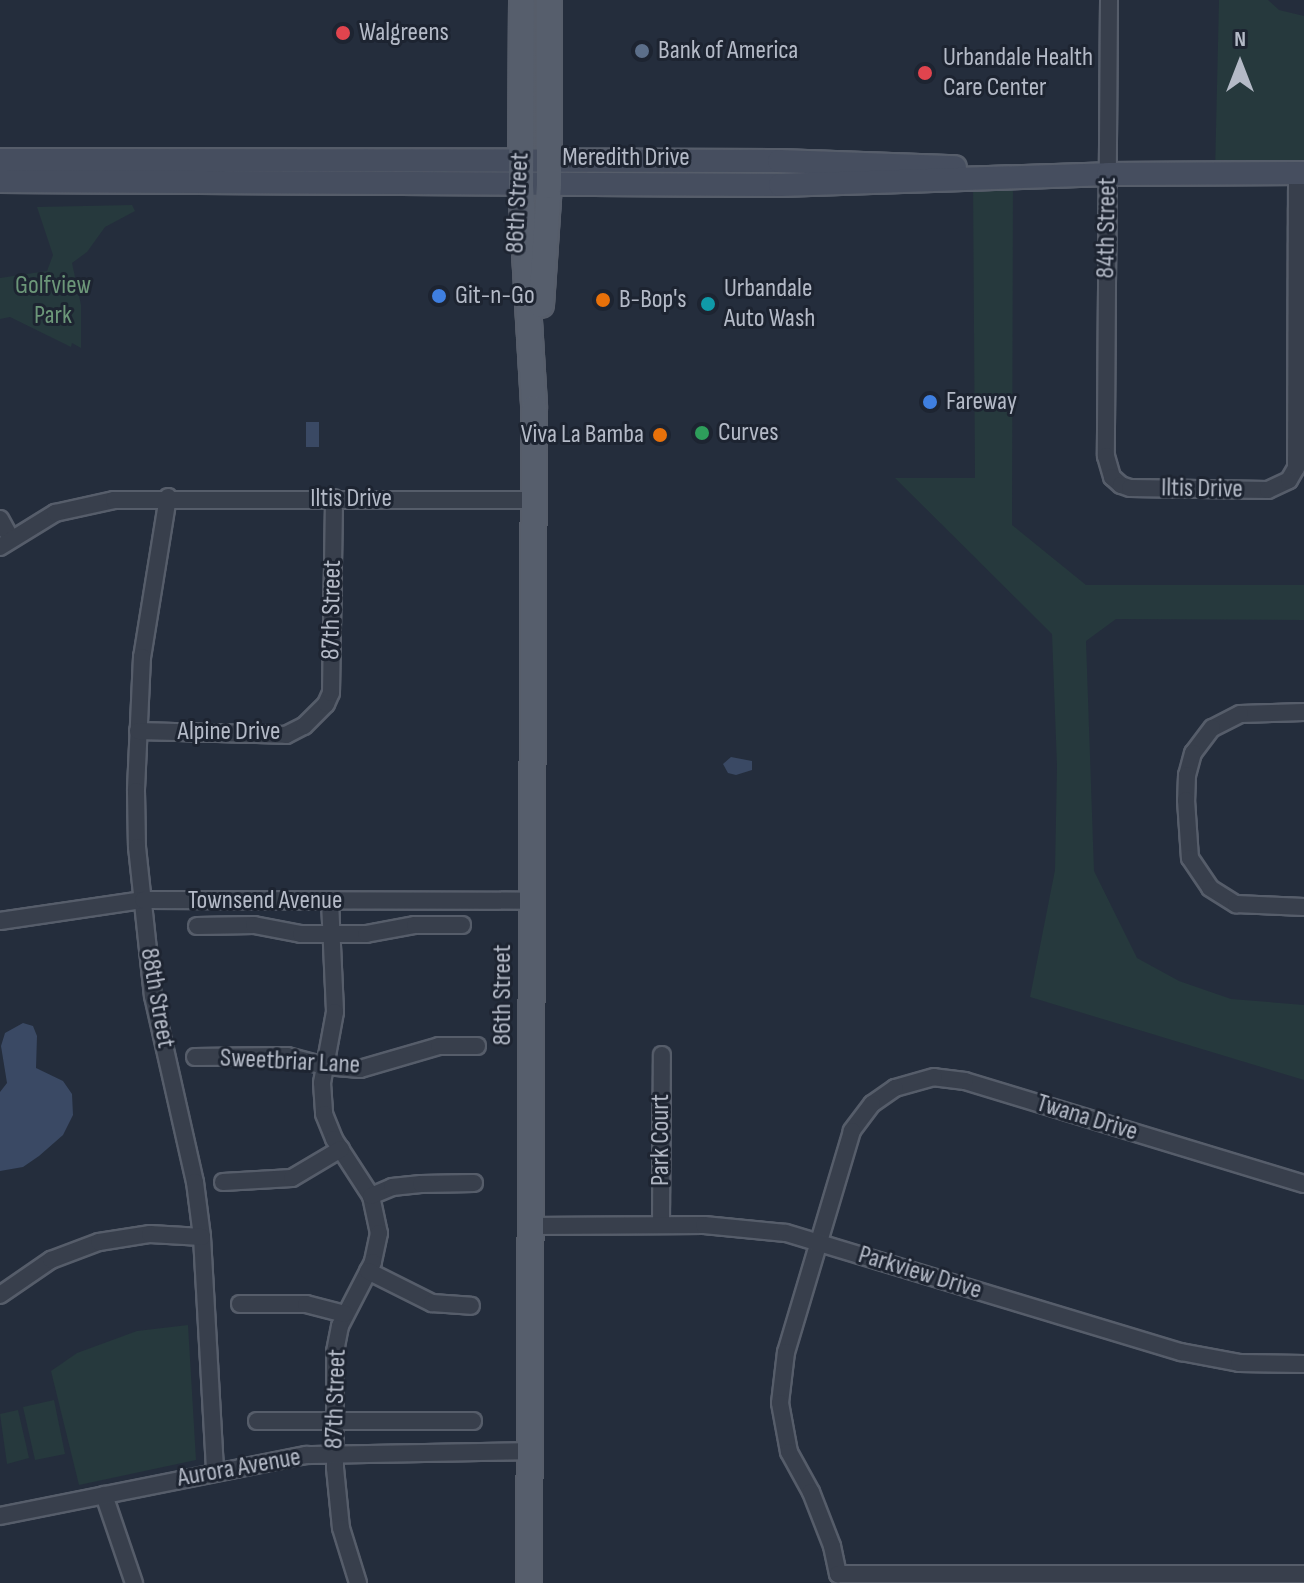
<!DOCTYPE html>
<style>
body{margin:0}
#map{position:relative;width:1304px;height:1583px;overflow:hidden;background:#242d3c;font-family:"Sofia Sans Condensed",sans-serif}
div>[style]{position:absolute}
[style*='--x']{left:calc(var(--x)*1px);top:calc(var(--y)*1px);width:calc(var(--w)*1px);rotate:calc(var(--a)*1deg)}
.green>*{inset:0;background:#26393d}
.water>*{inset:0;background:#3a4964}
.roads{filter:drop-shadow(2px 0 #565d6a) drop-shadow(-2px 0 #565d6a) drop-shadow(0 2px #565d6a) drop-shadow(0 -2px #565d6a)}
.street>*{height:16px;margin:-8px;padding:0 8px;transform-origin:8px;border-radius:8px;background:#383f4c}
.secondary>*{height:22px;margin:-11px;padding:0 11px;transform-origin:11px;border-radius:11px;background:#464e5f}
.primary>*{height:24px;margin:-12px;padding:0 12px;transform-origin:12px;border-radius:12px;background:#565e6c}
.dots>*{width:22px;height:22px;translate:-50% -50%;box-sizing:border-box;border:4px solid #1d2431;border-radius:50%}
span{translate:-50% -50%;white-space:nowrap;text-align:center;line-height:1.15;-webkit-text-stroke:6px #1d2431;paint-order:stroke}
.poi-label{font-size:26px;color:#b4bac7}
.left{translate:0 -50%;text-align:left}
.right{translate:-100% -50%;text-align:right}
.street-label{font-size:26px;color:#b4bac7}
.park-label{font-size:26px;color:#6c9779}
.north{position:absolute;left:1200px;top:24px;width:80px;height:80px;-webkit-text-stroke:6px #1d2431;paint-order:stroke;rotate:0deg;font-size:22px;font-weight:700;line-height:32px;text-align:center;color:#b4bac7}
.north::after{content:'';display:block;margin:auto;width:28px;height:36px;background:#b4bac7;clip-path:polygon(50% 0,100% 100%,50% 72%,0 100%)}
</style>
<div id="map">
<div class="green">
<i style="clip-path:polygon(1219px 0,1268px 0,1279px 10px,1304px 16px,1304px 173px,1215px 172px)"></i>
<i style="clip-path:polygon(1013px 179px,1012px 525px,1086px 585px,1304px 585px,1304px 620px,1116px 619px,1086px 641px,1094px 871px,1137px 958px,1179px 981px,1231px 999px,1304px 1005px,1304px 1080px,1030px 997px,1055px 870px,1057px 766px,1052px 634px,895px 478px,975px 478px,973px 180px)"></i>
<i style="clip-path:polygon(132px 205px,135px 211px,105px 227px,87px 252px,72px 263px,81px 305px,81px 348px,72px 343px,71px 347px,10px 317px,0 319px,0 278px,47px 271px,53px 255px,37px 207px)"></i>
<i style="clip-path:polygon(188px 1325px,196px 1460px,79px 1485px,51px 1371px,77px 1353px,137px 1331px)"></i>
<i style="clip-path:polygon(54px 1400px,65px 1454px,35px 1460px,23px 1407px)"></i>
<i style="clip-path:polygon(18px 1410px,29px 1458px,7px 1464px,0 1414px)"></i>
</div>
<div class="water">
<i style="clip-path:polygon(306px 422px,319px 422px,319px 447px,306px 447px)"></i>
<i style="clip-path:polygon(731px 757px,752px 761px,752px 770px,736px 775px,728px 773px,723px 764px)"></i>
<i style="clip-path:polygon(23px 1023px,33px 1026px,37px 1036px,36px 1068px,63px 1081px,72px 1094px,73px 1115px,63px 1135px,39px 1156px,23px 1167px,0 1171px,0 1092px,7px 1083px,1px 1046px,5px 1033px)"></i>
</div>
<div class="roads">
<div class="street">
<i style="--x:1109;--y:0;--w:456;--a:90.4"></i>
<i style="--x:1106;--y:456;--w:22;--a:74"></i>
<i style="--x:1112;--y:477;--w:12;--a:42"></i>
<i style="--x:1121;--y:485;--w:9;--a:18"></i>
<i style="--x:1130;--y:488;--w:138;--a:0.8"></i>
<i style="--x:1268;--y:490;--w:23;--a:-25"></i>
<i style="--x:1289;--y:480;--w:14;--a:-60"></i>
<i style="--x:1296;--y:468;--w:295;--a:-89.8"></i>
<i style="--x:168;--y:497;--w:162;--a:99.2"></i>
<i style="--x:142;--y:657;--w:134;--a:92.6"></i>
<i style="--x:136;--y:791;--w:56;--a:89"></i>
<i style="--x:137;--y:847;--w:150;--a:83.9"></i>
<i style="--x:153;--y:996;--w:191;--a:77.3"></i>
<i style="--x:195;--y:1182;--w:55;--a:82.7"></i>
<i style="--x:202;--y:1237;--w:234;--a:86.8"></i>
<i style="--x:0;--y:519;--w:23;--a:61"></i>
<i style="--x:0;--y:547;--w:65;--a:-31.7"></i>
<i style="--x:55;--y:513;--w:60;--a:-12.4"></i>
<i style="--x:114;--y:500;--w:419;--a:0"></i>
<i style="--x:1304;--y:712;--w:64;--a:178.2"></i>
<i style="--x:1240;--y:714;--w:31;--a:153"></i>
<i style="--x:1212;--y:728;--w:31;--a:127"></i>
<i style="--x:1193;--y:753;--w:23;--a:105"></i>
<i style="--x:1187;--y:775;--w:25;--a:92"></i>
<i style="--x:1186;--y:800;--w:58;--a:86.1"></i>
<i style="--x:1190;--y:858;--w:36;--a:56"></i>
<i style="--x:1210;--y:888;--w:31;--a:32"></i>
<i style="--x:1236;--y:904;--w:68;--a:2.5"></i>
<i style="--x:138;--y:731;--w:148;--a:1.5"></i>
<i style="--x:286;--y:735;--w:20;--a:-27"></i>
<i style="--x:304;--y:726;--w:31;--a:-45"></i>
<i style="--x:326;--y:704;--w:12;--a:-66"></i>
<i style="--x:331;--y:693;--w:195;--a:-89.1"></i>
<i style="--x:330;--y:901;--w:111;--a:87.4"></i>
<i style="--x:335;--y:1012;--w:72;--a:100.4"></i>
<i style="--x:322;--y:1083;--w:31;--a:86"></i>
<i style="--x:324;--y:1114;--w:27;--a:68"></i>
<i style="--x:334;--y:1139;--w:68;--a:57"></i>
<i style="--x:371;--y:1196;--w:38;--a:78"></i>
<i style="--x:379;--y:1233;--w:30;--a:102"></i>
<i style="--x:373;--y:1262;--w:72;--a:117.3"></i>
<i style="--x:340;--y:1326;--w:26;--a:101"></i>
<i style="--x:335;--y:1352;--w:116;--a:90"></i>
<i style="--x:335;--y:1468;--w:60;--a:84.3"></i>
<i style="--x:341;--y:1528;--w:58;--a:72.8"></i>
<i style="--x:0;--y:921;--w:145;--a:-8.4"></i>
<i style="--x:143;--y:900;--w:389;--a:0.1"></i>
<i style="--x:197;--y:926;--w:57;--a:-1"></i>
<i style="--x:254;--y:925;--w:48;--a:10.8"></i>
<i style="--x:301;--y:934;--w:65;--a:0"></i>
<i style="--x:366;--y:934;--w:50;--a:-10.4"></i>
<i style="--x:415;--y:925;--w:47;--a:0"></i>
<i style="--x:195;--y:1057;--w:92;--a:-0.6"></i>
<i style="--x:287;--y:1056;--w:39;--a:15"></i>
<i style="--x:325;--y:1066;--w:35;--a:5"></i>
<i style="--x:360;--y:1069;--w:82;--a:-16.2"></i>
<i style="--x:439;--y:1046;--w:38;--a:0"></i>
<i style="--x:223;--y:1182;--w:69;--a:-3.3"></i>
<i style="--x:292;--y:1178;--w:57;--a:-30.6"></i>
<i style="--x:1304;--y:1184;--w:354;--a:-163.1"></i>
<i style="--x:965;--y:1081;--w:31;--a:-173"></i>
<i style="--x:934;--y:1077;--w:41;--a:164.2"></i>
<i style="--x:895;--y:1088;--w:28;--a:145"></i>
<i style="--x:872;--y:1104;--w:34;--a:127"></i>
<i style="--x:852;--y:1131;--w:231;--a:106.6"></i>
<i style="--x:786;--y:1352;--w:51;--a:96.7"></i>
<i style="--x:780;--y:1403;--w:50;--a:79.6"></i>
<i style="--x:789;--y:1452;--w:46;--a:61.2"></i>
<i style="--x:811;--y:1492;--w:58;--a:68.7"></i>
<i style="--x:832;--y:1546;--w:29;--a:78"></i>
<i style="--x:838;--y:1574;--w:466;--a:0"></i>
<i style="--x:371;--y:1196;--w:23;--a:-23"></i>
<i style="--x:392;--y:1187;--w:29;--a:-6"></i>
<i style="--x:421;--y:1184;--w:53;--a:-1.1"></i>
<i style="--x:661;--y:1225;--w:170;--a:-89.7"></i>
<i style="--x:530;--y:1226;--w:174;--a:-0.3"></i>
<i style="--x:704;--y:1225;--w:82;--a:5.6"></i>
<i style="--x:786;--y:1233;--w:413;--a:16.8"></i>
<i style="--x:1181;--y:1352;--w:59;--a:10.7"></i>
<i style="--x:1239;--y:1363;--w:65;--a:0.9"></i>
<i style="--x:368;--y:1271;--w:72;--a:26.6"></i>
<i style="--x:432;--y:1303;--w:39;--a:4"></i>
<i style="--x:0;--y:1295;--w:62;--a:-34.5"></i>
<i style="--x:51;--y:1260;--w:51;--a:-20.6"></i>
<i style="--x:99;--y:1242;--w:52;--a:-8.9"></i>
<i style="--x:150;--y:1234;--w:52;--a:3.3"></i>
<i style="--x:240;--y:1304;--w:66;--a:0"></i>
<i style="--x:306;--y:1304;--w:40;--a:14.4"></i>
<i style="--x:257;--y:1421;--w:216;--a:0"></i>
<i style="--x:104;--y:1495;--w:93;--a:71.2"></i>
<i style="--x:0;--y:1516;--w:312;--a:-11.3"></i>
<i style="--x:306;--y:1455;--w:223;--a:-1"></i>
</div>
<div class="secondary">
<i style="--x:0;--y:160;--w:779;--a:0.07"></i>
<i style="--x:779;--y:161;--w:176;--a:2"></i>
<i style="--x:0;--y:181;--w:780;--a:0.29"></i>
<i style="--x:780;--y:185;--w:328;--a:-1.9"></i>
<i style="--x:1108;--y:174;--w:196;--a:-0.3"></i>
</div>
<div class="primary">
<i style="--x:522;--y:0;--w:186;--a:90.3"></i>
<i style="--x:521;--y:186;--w:222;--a:86.6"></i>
<i style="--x:534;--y:408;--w:1175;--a:90.24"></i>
<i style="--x:541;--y:305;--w:119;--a:-86.2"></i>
<i style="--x:549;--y:186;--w:186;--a:-90"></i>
</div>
</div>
<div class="dots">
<i style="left:343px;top:33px;background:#e0444e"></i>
<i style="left:642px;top:51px;background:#5c6f8a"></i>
<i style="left:925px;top:73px;background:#e0444e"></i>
<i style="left:439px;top:296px;background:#3f7fe0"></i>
<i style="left:603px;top:300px;background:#e8710a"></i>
<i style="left:708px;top:304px;background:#0f9aa8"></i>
<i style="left:930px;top:402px;background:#3f7fe0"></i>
<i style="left:702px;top:433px;background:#2e9e5b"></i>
<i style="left:660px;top:435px;background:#e8710a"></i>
</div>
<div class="poi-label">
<span class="left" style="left:359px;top:33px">Walgreens</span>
<span class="left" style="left:658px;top:51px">Bank of America</span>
<span class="left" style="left:943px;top:73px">Urbandale Health<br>Care Center</span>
<span class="left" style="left:724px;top:304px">Urbandale<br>Auto Wash</span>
<span class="left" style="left:455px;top:296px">Git-n-Go</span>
<span class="left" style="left:619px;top:300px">B-Bop's</span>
<span class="left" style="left:946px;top:402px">Fareway</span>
<span class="left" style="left:718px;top:433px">Curves</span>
<span class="right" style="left:644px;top:435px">Viva La Bamba</span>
</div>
<div class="street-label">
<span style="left:626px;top:158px">Meredith Drive</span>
<span style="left:518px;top:203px;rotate:-87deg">86th Street</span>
<span style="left:1107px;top:228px;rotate:-89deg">84th Street</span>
<span style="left:1202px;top:489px;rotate:1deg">Iltis Drive</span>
<span style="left:351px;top:499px">Iltis Drive</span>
<span style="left:332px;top:610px;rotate:-89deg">87th Street</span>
<span style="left:229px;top:732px">Alpine Drive</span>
<span style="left:265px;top:901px">Townsend Avenue</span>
<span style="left:503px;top:995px;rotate:-90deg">86th Street</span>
<span style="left:157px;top:998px;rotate:80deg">88th Street</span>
<span style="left:290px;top:1062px;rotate:3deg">Sweetbriar Lane</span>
<span style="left:1087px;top:1118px;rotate:17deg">Twana Drive</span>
<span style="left:661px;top:1140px;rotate:-90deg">Park Court</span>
<span style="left:920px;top:1273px;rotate:17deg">Parkview Drive</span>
<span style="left:336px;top:1399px;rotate:-88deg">87th Street</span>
<span style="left:239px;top:1468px;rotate:-10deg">Aurora Avenue</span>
</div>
<div class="park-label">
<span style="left:53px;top:301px">Golfview<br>Park</span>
</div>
<div class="north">N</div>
</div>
